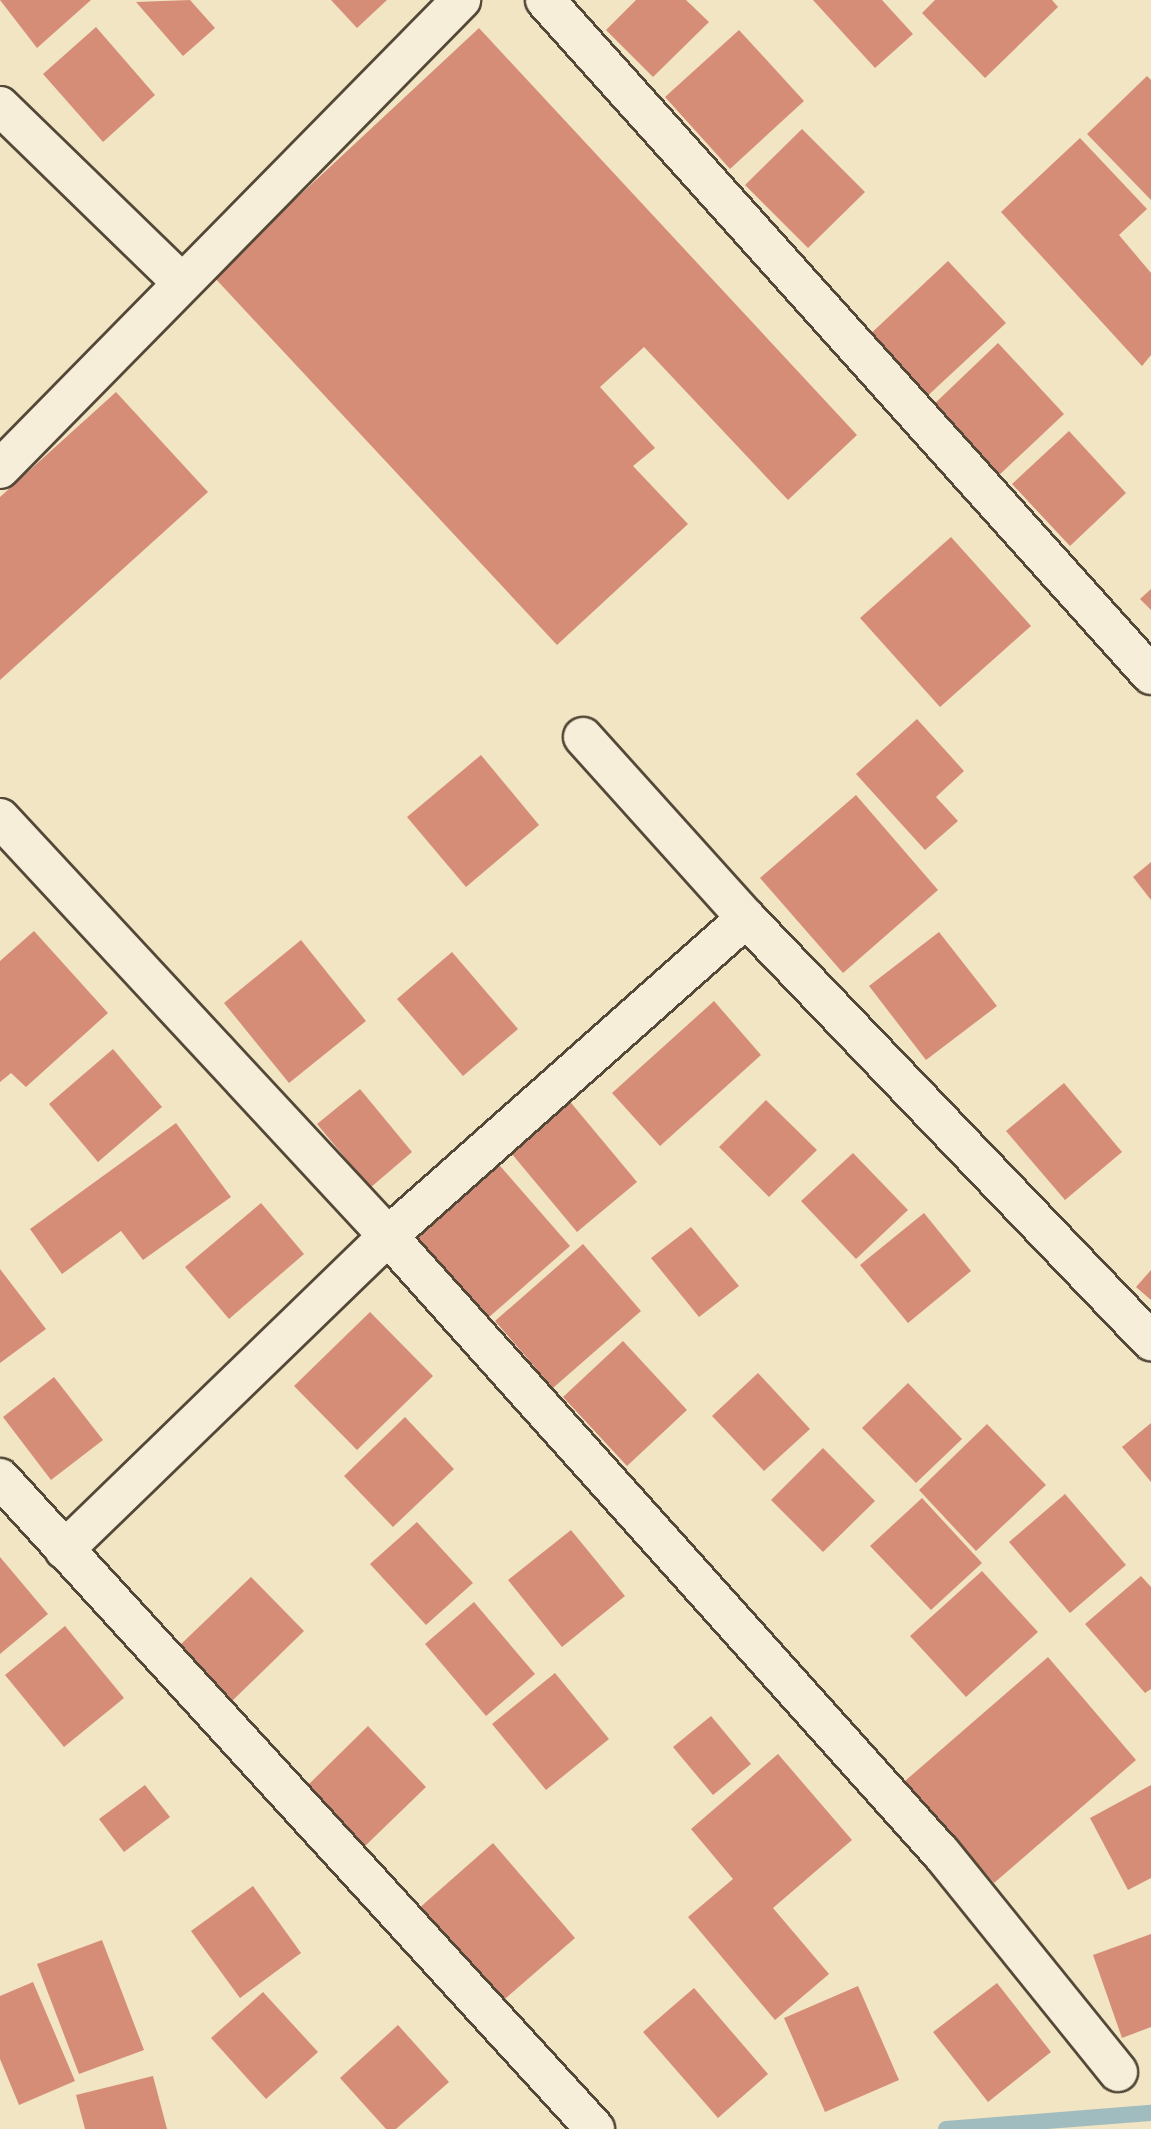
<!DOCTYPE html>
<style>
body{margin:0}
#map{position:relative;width:1151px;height:2129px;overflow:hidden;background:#f1e5c3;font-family:Alegreya,serif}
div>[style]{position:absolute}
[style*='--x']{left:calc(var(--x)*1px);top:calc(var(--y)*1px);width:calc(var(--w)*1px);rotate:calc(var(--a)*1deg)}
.stream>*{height:16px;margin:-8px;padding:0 8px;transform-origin:8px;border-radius:8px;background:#a1bcbf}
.building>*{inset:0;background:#d68d78}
.roads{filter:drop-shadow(2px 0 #544838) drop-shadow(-2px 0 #544838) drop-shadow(0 2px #544838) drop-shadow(0 -2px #544838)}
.minor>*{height:38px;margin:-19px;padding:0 19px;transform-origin:19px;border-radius:19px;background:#f6eed8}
span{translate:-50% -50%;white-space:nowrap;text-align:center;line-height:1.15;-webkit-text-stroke:5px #f6eed8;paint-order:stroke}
</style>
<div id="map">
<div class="stream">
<i style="--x:946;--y:2129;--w:206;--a:-4.5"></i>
</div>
<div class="building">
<i style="clip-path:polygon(0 0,91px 0,37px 48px)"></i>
<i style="clip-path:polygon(190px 0,215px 28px,183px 56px,136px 2px)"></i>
<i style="clip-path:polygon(331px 0,387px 0,357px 28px)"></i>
<i style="clip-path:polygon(636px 0,686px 0,709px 22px,653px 77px,606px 30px)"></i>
<i style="clip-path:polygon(813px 0,882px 0,913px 34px,875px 68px)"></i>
<i style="clip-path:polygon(935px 0,1052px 0,1058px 7px,985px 78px,922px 13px)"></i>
<i style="clip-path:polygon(96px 27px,155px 95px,103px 142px,43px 74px)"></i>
<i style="clip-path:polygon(479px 28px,857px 435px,788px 500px,644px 347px,600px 387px,655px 448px,633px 466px,688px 524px,557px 645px,213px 276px)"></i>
<i style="clip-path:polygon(739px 30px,804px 101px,730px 169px,665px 97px)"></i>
<i style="clip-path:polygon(1147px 76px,1151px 80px,1151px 200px,1087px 134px)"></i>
<i style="clip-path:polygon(802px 129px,865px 192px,808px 248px,745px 185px)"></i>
<i style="clip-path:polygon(1080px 138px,1147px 209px,1119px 235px,1151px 273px,1151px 355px,1142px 366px,1001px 212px)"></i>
<i style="clip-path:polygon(948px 261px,1006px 323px,922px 401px,864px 340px)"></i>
<i style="clip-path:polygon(998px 343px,1064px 414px,996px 478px,930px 408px)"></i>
<i style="clip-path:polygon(116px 392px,208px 492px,0 680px,0 497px)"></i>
<i style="clip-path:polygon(1069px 431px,1126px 493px,1070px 546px,1012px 484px)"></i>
<i style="clip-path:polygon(951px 537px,1031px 626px,940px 707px,860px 618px)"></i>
<i style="clip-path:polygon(1151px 589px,1151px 610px,1140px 599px)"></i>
<i style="clip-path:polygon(917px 719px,964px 771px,936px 797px,958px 821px,925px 850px,856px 774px)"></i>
<i style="clip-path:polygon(481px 755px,539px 825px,466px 887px,407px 817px)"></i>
<i style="clip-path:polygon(856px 795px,938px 890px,843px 973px,760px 878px)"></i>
<i style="clip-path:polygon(1151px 862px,1151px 900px,1133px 877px)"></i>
<i style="clip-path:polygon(34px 931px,108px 1013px,26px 1087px,11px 1073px,0 1082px,0 961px)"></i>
<i style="clip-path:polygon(939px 932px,997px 1006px,926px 1060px,869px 986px)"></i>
<i style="clip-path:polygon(301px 940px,366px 1021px,289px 1083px,224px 1003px)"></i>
<i style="clip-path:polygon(452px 952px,518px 1029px,463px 1076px,397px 999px)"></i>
<i style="clip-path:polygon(714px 1001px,761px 1055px,660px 1146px,612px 1093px)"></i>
<i style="clip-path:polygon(113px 1049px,162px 1107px,98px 1162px,49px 1104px)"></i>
<i style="clip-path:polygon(1064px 1083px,1122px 1152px,1065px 1200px,1006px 1131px)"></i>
<i style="clip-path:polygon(360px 1089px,412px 1152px,370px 1188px,317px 1124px)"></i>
<i style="clip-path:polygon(567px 1098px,637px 1182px,577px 1232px,507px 1148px)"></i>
<i style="clip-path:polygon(766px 1100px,817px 1150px,769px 1197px,719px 1147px)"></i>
<i style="clip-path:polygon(176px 1123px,231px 1197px,143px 1260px,121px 1231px,62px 1274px,30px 1229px)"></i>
<i style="clip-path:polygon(487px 1151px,570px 1246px,488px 1318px,405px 1224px)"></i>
<i style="clip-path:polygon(853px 1153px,908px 1210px,856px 1259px,801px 1201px)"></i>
<i style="clip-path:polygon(261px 1203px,304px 1254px,229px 1319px,185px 1267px)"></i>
<i style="clip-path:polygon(924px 1213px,971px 1271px,908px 1323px,860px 1265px)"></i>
<i style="clip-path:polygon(691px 1227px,739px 1286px,699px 1317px,651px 1258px)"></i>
<i style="clip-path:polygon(583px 1244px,641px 1311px,553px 1388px,495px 1321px)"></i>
<i style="clip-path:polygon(0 1269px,46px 1329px,0 1363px)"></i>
<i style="clip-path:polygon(1151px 1270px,1151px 1300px,1136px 1287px)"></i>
<i style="clip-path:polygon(370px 1312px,433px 1376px,357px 1450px,294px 1386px)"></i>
<i style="clip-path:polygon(623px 1341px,687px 1410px,627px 1466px,563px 1397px)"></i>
<i style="clip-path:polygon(758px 1373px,810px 1429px,764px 1471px,712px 1416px)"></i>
<i style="clip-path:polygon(54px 1377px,103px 1440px,51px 1480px,3px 1417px)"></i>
<i style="clip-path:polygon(908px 1383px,962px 1439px,916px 1483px,862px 1428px)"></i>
<i style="clip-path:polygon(405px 1417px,454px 1469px,393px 1527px,344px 1476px)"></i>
<i style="clip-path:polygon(1151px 1423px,1151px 1482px,1122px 1447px)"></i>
<i style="clip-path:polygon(987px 1424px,1046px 1485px,976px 1551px,919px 1490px)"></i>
<i style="clip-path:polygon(823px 1448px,875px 1501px,823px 1552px,771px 1500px)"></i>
<i style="clip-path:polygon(1065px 1494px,1126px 1565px,1070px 1613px,1009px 1542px)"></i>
<i style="clip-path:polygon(922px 1498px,982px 1563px,931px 1610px,870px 1546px)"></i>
<i style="clip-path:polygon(417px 1522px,473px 1583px,426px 1625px,370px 1564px)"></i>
<i style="clip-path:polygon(571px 1530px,625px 1596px,562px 1647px,508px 1580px)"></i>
<i style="clip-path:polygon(0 1557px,48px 1614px,0 1654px)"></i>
<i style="clip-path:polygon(982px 1571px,1038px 1632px,966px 1697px,910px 1636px)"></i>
<i style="clip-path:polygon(1141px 1576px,1151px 1587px,1151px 1689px,1145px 1693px,1085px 1624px)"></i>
<i style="clip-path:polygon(251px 1577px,304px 1631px,231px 1702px,178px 1647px)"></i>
<i style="clip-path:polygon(474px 1602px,535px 1674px,486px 1716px,425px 1644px)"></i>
<i style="clip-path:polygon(65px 1626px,124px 1698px,64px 1747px,5px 1675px)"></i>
<i style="clip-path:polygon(1048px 1657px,1136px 1760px,994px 1883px,905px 1781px)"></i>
<i style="clip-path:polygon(555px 1673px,609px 1739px,546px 1790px,492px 1724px)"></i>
<i style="clip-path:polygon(711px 1716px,751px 1764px,713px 1795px,673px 1747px)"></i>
<i style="clip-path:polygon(368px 1726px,426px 1787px,364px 1847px,306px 1787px)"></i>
<i style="clip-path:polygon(778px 1754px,852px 1840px,773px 1908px,829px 1974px,775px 2020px,688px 1917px,733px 1879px,691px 1829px)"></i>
<i style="clip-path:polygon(145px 1785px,170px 1817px,124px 1852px,99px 1819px)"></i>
<i style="clip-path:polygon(1151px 1785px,1151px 1878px,1128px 1890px,1090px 1818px)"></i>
<i style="clip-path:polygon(493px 1843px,575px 1938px,498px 2005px,417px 1910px)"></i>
<i style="clip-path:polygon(253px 1886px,301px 1953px,240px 1998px,191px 1931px)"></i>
<i style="clip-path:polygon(1151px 1934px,1151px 2027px,1122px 2038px,1093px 1955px)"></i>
<i style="clip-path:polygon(102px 1940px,144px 2050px,79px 2074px,37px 1964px)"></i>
<i style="clip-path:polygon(33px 1982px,75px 2081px,19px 2105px,0 2059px,0 1996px)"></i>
<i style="clip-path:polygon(997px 1983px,1051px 2052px,988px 2102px,933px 2032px)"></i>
<i style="clip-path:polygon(858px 1986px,899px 2080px,825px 2112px,784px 2018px)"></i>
<i style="clip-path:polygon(694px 1988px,768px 2074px,718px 2118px,643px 2032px)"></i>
<i style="clip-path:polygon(263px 1992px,318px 2052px,266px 2099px,211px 2038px)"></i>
<i style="clip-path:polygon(398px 2025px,449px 2082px,396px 2129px,386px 2129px,340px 2078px)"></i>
<i style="clip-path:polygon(153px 2076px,167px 2129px,85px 2129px,76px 2095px)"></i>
</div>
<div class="roads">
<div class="minor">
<i style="--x:545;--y:0;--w:907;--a:48.08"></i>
<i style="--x:0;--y:106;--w:251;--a:44.2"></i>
<i style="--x:0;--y:469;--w:658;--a:-45.49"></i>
<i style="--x:583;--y:737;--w:244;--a:48"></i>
<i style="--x:0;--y:818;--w:570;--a:47.13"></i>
<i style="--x:388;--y:1236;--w:451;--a:135.9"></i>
<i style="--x:0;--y:1478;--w:882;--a:47.57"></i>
<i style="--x:1118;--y:2072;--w:282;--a:-128.9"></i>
<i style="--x:941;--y:1853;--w:829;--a:-131.87"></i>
<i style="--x:388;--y:1236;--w:479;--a:-41.6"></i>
<i style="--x:746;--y:918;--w:586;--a:46.25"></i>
</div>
</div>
</div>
